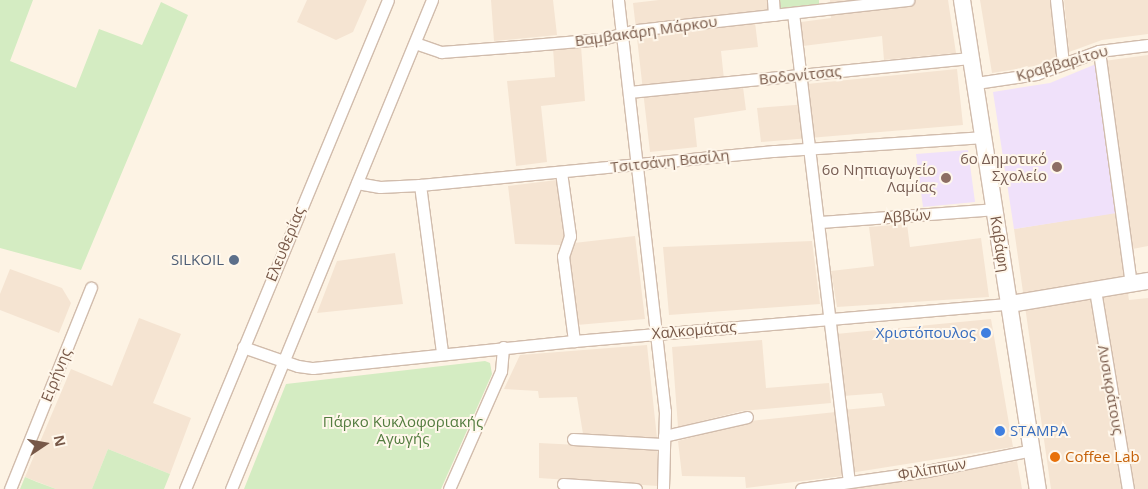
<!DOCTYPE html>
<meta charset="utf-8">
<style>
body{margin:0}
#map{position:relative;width:1148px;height:489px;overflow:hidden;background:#fdf3e4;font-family:"Open Sans",sans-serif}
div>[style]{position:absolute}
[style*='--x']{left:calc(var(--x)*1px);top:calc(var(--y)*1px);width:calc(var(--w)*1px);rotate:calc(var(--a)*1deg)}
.residential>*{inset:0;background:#f5e4d2}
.education>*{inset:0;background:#f0e1fa}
.green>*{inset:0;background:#d4ecc2}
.roads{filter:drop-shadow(1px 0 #d1bcac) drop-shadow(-1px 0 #d1bcac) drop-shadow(0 1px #d1bcac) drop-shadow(0 -1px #d1bcac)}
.street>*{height:11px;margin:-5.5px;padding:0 5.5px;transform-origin:5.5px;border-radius:5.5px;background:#fff}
.secondary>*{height:16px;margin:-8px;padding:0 8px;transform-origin:8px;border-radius:8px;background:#fff}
.dots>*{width:14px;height:14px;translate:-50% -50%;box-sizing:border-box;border:2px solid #fff7eb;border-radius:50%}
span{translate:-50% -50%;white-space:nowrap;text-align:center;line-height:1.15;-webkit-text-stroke:4px #fff7eb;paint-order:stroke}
.street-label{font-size:15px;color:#775848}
.education-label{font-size:15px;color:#785e54}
.right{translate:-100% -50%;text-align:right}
.service-label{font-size:15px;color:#4e5e75}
.shop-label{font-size:15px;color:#366cbe}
.left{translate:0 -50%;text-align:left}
.park-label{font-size:15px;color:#547d40}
.food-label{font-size:15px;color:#c56008}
.north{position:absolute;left:20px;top:419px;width:50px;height:50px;-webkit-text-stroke:4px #fff7eb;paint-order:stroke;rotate:78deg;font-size:14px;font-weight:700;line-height:20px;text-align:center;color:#775848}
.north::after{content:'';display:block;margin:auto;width:18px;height:22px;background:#775848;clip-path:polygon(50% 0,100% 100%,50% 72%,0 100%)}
</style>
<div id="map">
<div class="residential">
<i style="clip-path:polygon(307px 0,367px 0,353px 32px,336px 40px,297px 22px)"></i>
<i style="clip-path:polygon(491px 0,553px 0,557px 35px,494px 41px)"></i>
<i style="clip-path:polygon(659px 0,768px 0,770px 12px,754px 14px,758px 47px,721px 51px,725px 89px,743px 87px,746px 110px,694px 118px,697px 147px,650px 152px,633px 3px)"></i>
<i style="clip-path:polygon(830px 0,948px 0,956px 53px,884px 60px,882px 36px,803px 46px,801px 22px,831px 18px)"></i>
<i style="clip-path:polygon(980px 0,1050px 0,1056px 58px,1034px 66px,992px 73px)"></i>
<i style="clip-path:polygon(1064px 0,1148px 0,1148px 34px,1102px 40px,1069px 52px)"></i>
<i style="clip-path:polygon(581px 46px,585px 101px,541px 106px,547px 162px,516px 166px,507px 81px,555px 77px,553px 48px)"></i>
<i style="clip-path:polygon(1148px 55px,1148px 246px,1122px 251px,1129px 300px,1148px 298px,1148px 489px,1051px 489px,1014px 229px,1125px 211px,1104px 61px)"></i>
<i style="clip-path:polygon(957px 69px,963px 125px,761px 142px,757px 108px,808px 104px,807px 84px)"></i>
<i style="clip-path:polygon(557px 180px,565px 233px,561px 245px,515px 244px,508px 186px)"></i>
<i style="clip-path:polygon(907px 224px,910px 247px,981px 238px,989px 297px,837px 307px,831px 271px,874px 266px,869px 227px)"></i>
<i style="clip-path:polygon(635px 236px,645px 319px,577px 325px,569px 257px,574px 243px)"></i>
<i style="clip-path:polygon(812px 241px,820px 304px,669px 315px,663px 247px)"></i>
<i style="clip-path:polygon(395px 253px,403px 304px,317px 313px,337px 261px)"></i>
<i style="clip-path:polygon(10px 269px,62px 288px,71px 303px,59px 333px,0 310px,0 294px)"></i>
<i style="clip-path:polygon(139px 318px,181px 334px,153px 403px,191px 418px,170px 474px,108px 449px,92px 489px,56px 489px,25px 477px,71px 369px,112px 386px)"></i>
<i style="clip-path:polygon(991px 319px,1013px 447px,850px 473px,843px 410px,885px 406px,882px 393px,843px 396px,836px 334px)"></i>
<i style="clip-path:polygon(762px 340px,766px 388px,829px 383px,831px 403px,742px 411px,678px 427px,672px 347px)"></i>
<i style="clip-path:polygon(647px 345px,657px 438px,583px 434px,577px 397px,539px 398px,538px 391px,504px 389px,520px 355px)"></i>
<i style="clip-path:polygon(836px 412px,843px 476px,746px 488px,745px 477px,682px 476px,678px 441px,750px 421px)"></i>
<i style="clip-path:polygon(539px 443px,657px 449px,658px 486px,539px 478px)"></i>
<i style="clip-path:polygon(1017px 461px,1022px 489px,839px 489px,914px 480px)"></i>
</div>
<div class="education">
<i style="clip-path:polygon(1096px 64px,1117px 213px,1014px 229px,993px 92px,1050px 83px)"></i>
<i style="clip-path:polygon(968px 150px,975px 202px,923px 207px,916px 154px)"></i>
</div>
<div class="green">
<i style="clip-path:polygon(0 0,33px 0,10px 61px,76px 88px,99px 29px,142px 45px,161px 2px,188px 15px,81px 270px,0 248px)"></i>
<i style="clip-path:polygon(777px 0,819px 0,819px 6px,778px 10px)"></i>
<i style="clip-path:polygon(485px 361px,490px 363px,492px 374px,441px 489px,244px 489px,286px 384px)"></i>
<i style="clip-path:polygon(108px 449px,170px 474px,164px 489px,92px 489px)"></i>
<i style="clip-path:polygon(25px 477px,37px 482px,56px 489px,20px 489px)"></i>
</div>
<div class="roads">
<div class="street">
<i style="--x:618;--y:0;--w:414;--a:83.5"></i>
<i style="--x:665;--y:411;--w:78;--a:91.5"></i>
<i style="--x:773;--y:0;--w:15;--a:86"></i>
<i style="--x:1056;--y:0;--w:63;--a:83.7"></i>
<i style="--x:793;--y:13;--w:472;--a:83.2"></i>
<i style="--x:415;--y:43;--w:28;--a:19"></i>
<i style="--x:441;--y:52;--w:79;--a:-4.3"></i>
<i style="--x:520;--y:46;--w:82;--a:-4.9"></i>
<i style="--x:602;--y:39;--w:35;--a:-15"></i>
<i style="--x:636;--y:30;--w:274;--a:-6.3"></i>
<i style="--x:1099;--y:51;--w:235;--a:82.2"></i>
<i style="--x:976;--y:83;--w:61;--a:-8.5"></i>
<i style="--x:1036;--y:74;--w:67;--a:-20.1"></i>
<i style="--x:1099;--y:51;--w:49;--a:-7"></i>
<i style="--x:629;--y:92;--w:345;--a:-5.7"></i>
<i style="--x:561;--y:172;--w:65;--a:82"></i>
<i style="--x:570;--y:236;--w:21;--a:109"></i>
<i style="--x:563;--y:256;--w:86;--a:82.6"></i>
<i style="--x:357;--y:183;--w:23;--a:10"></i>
<i style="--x:380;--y:187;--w:40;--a:-2.9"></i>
<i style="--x:420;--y:185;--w:356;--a:-5.5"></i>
<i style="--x:774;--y:151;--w:209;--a:-3.8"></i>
<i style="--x:420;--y:185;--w:169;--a:82.5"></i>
<i style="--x:819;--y:222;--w:176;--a:-4.2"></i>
<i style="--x:1095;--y:290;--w:202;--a:80.6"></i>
<i style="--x:243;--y:347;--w:58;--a:19.1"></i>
<i style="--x:298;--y:366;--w:15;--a:8"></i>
<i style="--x:313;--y:368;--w:262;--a:-5.9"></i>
<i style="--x:574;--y:341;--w:438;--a:-4.9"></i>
<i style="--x:664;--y:436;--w:85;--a:-12.9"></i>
<i style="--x:573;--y:439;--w:89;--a:3.2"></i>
<i style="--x:563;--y:484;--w:73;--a:3.9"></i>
<i style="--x:10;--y:489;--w:217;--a:-68.1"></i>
<i style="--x:185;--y:489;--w:529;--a:-67.46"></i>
<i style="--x:231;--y:489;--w:529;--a:-67.66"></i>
<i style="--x:449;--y:489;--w:129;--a:-66.2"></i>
<i style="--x:501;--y:371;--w:24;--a:-85"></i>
<i style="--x:801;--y:489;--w:127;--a:-8.1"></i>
<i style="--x:927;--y:471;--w:107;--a:-11.3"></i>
</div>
<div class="secondary">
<i style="--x:962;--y:0;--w:495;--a:81.2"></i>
<i style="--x:1010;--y:304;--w:140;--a:-9.5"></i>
</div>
</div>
<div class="dots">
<i style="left:1057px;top:167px;background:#8d6e63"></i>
<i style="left:946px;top:178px;background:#8d6e63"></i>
<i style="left:234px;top:260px;background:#5c6f8a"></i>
<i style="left:986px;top:333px;background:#3f7fe0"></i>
<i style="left:1000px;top:431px;background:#3f7fe0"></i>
<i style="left:1055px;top:457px;background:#e8710a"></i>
</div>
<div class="street-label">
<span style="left:646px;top:31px;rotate:-8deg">Βαμβακάρη Μάρκου</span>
<span style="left:1062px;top:63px;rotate:-16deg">Κραββαρίτου</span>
<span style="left:800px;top:75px;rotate:-6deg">Βοδονίτσας</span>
<span style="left:670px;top:161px;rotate:-6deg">Τσιτσάνη Βασίλη</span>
<span style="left:907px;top:216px;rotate:-4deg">Αββών</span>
<span style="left:285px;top:244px;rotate:-68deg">Ελευθερίας</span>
<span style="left:1000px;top:244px;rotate:81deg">Καβάφη</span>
<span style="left:694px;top:330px;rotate:-5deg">Χαλκομάτας</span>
<span style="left:56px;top:375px;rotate:-68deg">Ειρήνης</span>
<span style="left:1111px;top:390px;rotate:80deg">Λυσικράτους</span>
<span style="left:932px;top:469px;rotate:-10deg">Φιλίππων</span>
</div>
<div class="education-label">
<span class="right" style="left:1047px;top:167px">6ο Δημοτικό<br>Σχολείο</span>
<span class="right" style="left:936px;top:178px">6ο Νηπιαγωγείο<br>Λαμίας</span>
</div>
<div class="service-label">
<span class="right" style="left:224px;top:260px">SILKOIL</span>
</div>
<div class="shop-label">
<span class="right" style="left:976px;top:333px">Χριστόπουλος</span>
<span class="left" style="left:1010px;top:431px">STAMPA</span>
</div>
<div class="park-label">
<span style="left:403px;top:430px">Πάρκο Κυκλοφοριακής<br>Αγωγής</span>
</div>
<div class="food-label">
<span class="left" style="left:1065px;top:457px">Coffee Lab</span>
</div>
<div class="north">N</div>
</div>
